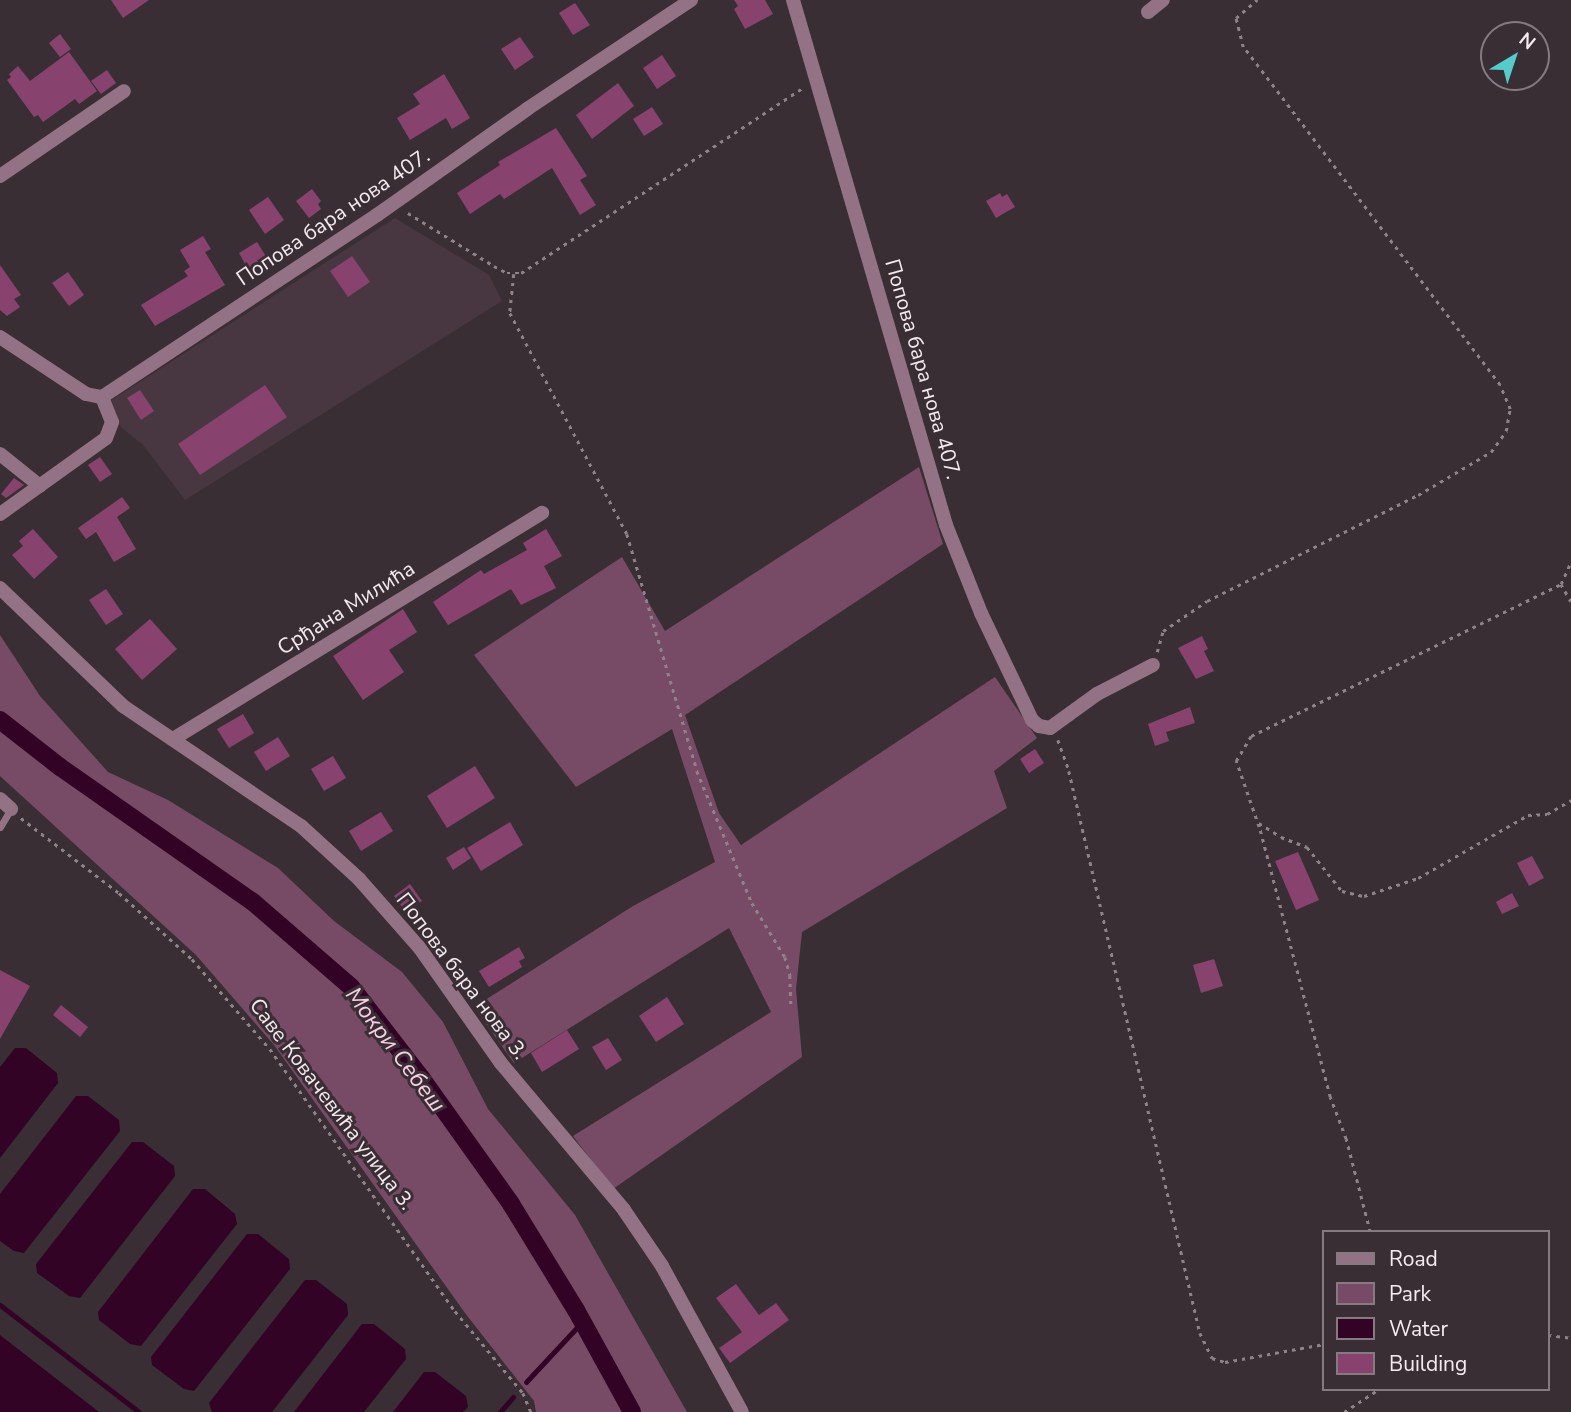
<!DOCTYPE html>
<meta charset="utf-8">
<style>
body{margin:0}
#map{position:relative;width:1571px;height:1412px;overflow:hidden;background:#3a2e35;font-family:"Nunito Sans",sans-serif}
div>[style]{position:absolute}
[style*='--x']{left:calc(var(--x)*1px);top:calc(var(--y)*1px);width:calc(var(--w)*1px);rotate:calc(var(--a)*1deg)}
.built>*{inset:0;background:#483640}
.green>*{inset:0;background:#774b65}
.water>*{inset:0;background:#320324}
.stream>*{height:5px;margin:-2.5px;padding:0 2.5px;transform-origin:2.5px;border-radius:2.5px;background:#320324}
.canal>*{height:18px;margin:-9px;padding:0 9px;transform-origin:9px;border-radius:9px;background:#320324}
.building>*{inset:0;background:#87436d}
.path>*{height:2.5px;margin-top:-1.25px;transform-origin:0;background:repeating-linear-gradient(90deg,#8d8389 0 3.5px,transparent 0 8.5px)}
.service>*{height:7px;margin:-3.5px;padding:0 3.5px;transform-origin:3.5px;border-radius:3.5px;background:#937285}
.minor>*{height:14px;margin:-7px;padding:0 7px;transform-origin:7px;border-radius:7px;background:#937285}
span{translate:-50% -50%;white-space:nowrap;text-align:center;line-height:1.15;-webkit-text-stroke:6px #3a2e35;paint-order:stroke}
.street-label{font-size:21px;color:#f3ebef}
.water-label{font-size:23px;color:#f9d0e7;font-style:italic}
.legend{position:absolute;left:1322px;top:1230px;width:228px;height:161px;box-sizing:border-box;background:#3a2e35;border:2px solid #847a7f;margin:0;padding:9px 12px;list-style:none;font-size:21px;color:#f3ebef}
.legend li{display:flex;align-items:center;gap:14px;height:35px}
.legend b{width:35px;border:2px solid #847a7f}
.north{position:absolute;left:1480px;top:21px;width:70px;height:70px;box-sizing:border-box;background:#3a2e35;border:2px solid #847a7f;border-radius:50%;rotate:39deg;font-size:19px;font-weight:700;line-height:28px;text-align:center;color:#f3ebef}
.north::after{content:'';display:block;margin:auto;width:24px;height:32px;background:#53cdcb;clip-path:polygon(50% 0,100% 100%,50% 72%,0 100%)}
</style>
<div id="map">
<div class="built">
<i style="clip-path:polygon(395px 218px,489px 275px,502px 301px,185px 500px,143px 445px,121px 427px,110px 401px)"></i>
</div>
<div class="green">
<i style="clip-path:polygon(919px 467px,943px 544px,685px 715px,719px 813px,741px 845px,995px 677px,1037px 738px,994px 771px,1007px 808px,802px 932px,796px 989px,802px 1057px,613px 1189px,573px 1136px,771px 1012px,729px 928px,514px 1063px,474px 1007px,633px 906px,715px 862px,672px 729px,576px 787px,474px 655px,622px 557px,665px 631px)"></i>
<i style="clip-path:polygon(0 635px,40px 696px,108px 772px,168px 800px,278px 868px,334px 921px,402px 972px,443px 1022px,488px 1109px,575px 1215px,687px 1412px,536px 1412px,534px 1401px,465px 1313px,274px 1045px,196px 955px,0 776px)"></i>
</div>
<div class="water">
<i style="clip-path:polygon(15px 1048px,26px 1048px,57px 1073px,58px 1083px,0 1158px,0 1067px)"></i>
<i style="clip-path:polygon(76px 1096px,88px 1096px,119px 1120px,120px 1131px,24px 1253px,14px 1251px,0 1241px,0 1194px)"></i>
<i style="clip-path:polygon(132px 1142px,143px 1142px,174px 1166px,175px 1176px,80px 1298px,69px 1296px,37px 1273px,36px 1264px)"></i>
<i style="clip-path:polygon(193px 1189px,205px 1189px,235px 1214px,237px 1224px,141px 1346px,130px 1344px,99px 1320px,98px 1312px)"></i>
<i style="clip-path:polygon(247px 1234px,258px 1234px,289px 1259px,290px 1269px,194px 1391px,184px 1389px,152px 1365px,151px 1357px)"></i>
<i style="clip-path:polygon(305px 1280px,316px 1280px,347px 1304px,348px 1315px,272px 1412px,212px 1412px,209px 1403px)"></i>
<i style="clip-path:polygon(362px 1324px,374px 1324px,405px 1349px,406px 1359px,364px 1412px,294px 1412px)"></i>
<i style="clip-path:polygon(0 1335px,99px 1412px,0 1412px)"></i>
<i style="clip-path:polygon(424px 1372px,435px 1372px,466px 1396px,468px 1407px,463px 1412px,393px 1412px)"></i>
</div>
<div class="stream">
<i style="--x:0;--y:1305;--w:175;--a:37.6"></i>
<i style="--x:526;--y:1382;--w:82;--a:-47"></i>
<i style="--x:500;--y:1412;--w:20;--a:-49"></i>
</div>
<div class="canal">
<i style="--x:0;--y:720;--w:76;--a:38.1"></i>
<i style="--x:60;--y:767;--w:236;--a:35"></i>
<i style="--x:253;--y:902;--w:130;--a:40.9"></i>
<i style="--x:351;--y:987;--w:116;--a:52.3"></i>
<i style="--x:422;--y:1079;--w:153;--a:54.5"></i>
<i style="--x:511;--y:1204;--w:124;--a:58.5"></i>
<i style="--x:576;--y:1310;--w:116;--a:61.2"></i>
</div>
<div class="building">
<i style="clip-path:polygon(111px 0,149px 0,123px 18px)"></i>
<i style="clip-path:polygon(734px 0,765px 0,773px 14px,745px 29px,734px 9px,738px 6px)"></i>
<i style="clip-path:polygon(575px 3px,590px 25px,573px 35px,559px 13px)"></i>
<i style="clip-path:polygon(60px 34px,71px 49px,60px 57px,49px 43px)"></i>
<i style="clip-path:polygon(520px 37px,534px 57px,515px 70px,501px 49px)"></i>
<i style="clip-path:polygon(69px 52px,97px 91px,79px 104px,75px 99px,43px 122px,38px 115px,34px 117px,7px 80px,11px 77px,9px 74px,18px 66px,30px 81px)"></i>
<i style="clip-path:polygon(662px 55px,676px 76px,657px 89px,643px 68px)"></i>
<i style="clip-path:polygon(107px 70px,116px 83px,101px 94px,91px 81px)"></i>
<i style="clip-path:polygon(444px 74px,470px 118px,452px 129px,446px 118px,410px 140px,397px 118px,420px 104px,413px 94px)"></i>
<i style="clip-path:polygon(618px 83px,634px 106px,592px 139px,576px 115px)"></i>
<i style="clip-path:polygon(652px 107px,663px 124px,644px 136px,633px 119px)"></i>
<i style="clip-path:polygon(556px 128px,587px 176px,580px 180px,596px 205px,580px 215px,552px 168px,504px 199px,500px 194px,470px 214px,457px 193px,500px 165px,498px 162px)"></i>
<i style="clip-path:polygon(312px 189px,321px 201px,318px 204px,321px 209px,309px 218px,296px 201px)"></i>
<i style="clip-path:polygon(1000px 193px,1002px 197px,1007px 194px,1015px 207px,996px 218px,986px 201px)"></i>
<i style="clip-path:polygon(268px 197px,284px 220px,265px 234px,249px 210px)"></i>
<i style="clip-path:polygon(203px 236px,211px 249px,205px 252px,225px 285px,155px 326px,141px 305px,188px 276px,184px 271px,190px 267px,180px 250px)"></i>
<i style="clip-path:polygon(257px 242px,270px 263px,251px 275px,239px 253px)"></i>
<i style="clip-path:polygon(352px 256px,370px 282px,348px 297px,330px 271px)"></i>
<i style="clip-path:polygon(0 265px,21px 295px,14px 299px,20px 307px,7px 316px,0 310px)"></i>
<i style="clip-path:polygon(68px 272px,84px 295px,69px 306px,52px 283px)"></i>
<i style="clip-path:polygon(265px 385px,287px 417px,200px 475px,178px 444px)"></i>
<i style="clip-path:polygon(140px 390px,154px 411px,141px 420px,127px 398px)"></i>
<i style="clip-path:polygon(100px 457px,112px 474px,100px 482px,88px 465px)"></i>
<i style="clip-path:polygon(14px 478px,24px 485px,6px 498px,1px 494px)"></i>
<i style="clip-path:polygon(122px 497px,130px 508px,117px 517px,136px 549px,114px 562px,96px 532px,86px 539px,78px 528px)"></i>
<i style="clip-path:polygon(33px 529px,58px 557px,34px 579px,12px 555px,23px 546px,19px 541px)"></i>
<i style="clip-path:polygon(546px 529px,562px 556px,544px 566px,556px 588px,521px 605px,511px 589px,448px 625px,433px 602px,481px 570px,484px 574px,527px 550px,523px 543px)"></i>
<i style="clip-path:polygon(106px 589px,123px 614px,106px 625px,89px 600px)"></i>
<i style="clip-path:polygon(403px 609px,417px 632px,389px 650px,404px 672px,363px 700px,333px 656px)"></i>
<i style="clip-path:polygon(150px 619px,177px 649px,142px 680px,115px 649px)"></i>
<i style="clip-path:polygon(1202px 636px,1208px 649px,1204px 651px,1214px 671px,1196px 679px,1178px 648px)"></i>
<i style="clip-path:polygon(1190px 707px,1195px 723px,1166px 732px,1169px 741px,1155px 746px,1148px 724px)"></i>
<i style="clip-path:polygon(243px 714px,254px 733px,229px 748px,217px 729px)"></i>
<i style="clip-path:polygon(278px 737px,290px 756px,266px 771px,254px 752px)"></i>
<i style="clip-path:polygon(1035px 749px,1044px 763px,1029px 773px,1020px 759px)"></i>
<i style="clip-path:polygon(333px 756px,346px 778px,324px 791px,311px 769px)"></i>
<i style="clip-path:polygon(475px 766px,495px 798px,447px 828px,427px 796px)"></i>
<i style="clip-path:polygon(381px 812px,393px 831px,361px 851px,349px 831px)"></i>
<i style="clip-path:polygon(510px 822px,523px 845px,481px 871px,467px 848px)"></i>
<i style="clip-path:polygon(464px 847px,471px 858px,453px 870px,446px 858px)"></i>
<i style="clip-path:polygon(1298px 852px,1319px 900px,1296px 910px,1275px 861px)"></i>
<i style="clip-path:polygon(1532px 856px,1544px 878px,1529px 886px,1517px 863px)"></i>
<i style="clip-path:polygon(410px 884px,422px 901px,409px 910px,405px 905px,402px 907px,394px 896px)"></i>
<i style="clip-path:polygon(1512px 893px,1519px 906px,1502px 914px,1496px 902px)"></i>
<i style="clip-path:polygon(519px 947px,525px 958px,519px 961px,522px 967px,489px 987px,479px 971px)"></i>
<i style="clip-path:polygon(1214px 959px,1223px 986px,1201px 993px,1193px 965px)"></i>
<i style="clip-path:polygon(0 970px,30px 986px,0 1039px)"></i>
<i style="clip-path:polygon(667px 997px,684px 1024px,656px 1042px,639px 1016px)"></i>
<i style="clip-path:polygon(61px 1005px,88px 1027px,80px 1037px,53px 1015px)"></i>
<i style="clip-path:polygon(567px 1030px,579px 1049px,542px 1072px,531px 1053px)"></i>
<i style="clip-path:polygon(608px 1038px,622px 1060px,606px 1070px,592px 1047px)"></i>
<i style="clip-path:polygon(736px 1284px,759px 1315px,776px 1303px,789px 1320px,730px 1363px,719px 1348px,742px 1332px,716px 1298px)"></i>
</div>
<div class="path">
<i style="--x:408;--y:213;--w:101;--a:31.6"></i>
<i style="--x:494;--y:266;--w:15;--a:28"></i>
<i style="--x:507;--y:273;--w:14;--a:0"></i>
<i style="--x:521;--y:273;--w:339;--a:-33.3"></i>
<i style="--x:514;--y:274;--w:39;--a:96"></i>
<i style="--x:510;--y:313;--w:250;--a:62.1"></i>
<i style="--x:627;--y:534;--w:247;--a:73.5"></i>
<i style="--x:697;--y:771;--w:143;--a:67.4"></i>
<i style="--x:752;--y:903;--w:63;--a:58.6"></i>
<i style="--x:785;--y:957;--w:19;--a:74"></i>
<i style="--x:790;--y:975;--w:33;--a:88"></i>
<i style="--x:1561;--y:584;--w:20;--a:60"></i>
<i style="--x:1157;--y:652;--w:22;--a:-74"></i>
<i style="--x:1163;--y:631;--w:53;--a:-34.3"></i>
<i style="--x:1207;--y:601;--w:236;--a:-26.7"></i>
<i style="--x:1418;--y:495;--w:85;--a:-30.5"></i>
<i style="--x:1491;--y:452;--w:26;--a:-54"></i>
<i style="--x:1506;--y:431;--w:22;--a:-80"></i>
<i style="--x:1510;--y:409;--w:26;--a:-113"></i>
<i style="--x:1500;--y:385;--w:425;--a:-127.2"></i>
<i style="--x:1243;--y:47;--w:30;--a:-104"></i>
<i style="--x:1236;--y:18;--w:28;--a:-41"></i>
<i style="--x:1058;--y:740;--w:33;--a:70"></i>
<i style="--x:1069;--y:771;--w:577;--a:76.88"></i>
<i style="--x:1200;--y:1333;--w:28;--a:64"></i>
<i style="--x:1212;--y:1358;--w:14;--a:17"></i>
<i style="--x:1225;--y:1362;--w:101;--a:-10.3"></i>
<i style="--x:21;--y:818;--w:123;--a:37.4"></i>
<i style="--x:119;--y:893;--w:98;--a:42.1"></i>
<i style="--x:192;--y:959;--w:119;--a:49.1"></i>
<i style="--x:270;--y:1049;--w:321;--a:54.8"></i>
<i style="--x:455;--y:1311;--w:107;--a:50.3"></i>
<i style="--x:523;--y:1393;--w:21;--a:67"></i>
<i style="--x:1259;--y:823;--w:26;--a:32"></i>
<i style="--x:1281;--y:837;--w:28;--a:21"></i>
<i style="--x:1307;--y:847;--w:56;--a:51.5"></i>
<i style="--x:1342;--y:891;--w:23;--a:13"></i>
<i style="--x:1364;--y:896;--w:57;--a:-18.4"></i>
<i style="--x:1418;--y:878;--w:127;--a:-29.8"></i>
<i style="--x:1528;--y:815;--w:19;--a:-3"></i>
<i style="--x:1547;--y:814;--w:28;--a:-30"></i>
<i style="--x:1370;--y:1232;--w:96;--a:-104.5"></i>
<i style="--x:1346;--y:1139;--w:45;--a:-110.9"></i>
<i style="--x:1330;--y:1097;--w:279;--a:-104.7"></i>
<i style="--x:1259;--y:827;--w:70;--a:-109.2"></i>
<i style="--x:1236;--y:761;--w:29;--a:-59"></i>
<i style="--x:1251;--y:736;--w:345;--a:-26.1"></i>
<i style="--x:1561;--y:584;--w:24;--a:-66"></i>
<i style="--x:1548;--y:1335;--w:23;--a:7"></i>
<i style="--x:1344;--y:1412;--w:42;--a:-33.3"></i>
</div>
<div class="service">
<i style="--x:0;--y:827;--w:21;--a:-59"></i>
</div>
<div class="minor">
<i style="--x:793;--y:0;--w:547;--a:73.75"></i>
<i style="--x:946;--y:525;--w:95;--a:68.3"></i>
<i style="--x:981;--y:613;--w:119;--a:64.5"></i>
<i style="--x:1032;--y:720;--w:9;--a:41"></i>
<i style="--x:1039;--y:726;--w:11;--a:10"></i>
<i style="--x:1050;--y:728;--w:58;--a:-35.9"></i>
<i style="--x:1097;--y:694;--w:63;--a:-27.4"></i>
<i style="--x:1148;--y:12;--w:19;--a:-39"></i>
<i style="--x:0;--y:176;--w:150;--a:-34.4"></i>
<i style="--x:0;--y:337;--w:103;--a:33.5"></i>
<i style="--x:86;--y:394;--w:16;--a:11"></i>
<i style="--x:102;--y:397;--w:330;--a:-33.5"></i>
<i style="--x:377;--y:215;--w:184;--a:-35.2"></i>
<i style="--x:527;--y:109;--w:197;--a:-33.6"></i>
<i style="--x:0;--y:454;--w:51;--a:38.7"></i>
<i style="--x:0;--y:514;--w:130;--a:-35.6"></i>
<i style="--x:106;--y:438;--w:17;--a:-69"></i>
<i style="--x:112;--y:422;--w:27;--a:-112"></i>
<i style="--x:0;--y:588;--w:170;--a:43.8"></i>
<i style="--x:123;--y:706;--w:215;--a:34"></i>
<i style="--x:301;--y:826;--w:79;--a:42.4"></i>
<i style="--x:359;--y:879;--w:91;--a:48.6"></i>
<i style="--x:419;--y:947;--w:141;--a:54.8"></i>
<i style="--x:500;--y:1062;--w:193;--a:50"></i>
<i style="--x:624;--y:1210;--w:68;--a:55.8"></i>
<i style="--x:662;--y:1266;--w:166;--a:61.3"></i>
<i style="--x:173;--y:739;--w:433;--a:-31.5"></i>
<i style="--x:0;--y:799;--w:15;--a:42"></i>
</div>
<div class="street-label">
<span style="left:333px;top:217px;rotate:-34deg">Попова бара нова 407.</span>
<span style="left:923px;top:369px;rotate:74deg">Попова бара нова 407.</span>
<span style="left:346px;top:608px;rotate:-32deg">Срђана Милића</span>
<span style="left:462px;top:976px;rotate:53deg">Попова бара нова 3.</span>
<span style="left:332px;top:1104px;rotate:53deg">Саве Ковачевића улица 3.</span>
</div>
<div class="water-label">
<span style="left:395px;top:1050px;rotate:53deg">Мокри Себеш</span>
</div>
<ul class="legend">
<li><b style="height:9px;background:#937285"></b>Road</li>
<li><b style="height:19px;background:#774b65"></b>Park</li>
<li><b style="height:19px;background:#320324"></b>Water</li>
<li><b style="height:19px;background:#87436d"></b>Building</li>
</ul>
<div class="north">N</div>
</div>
